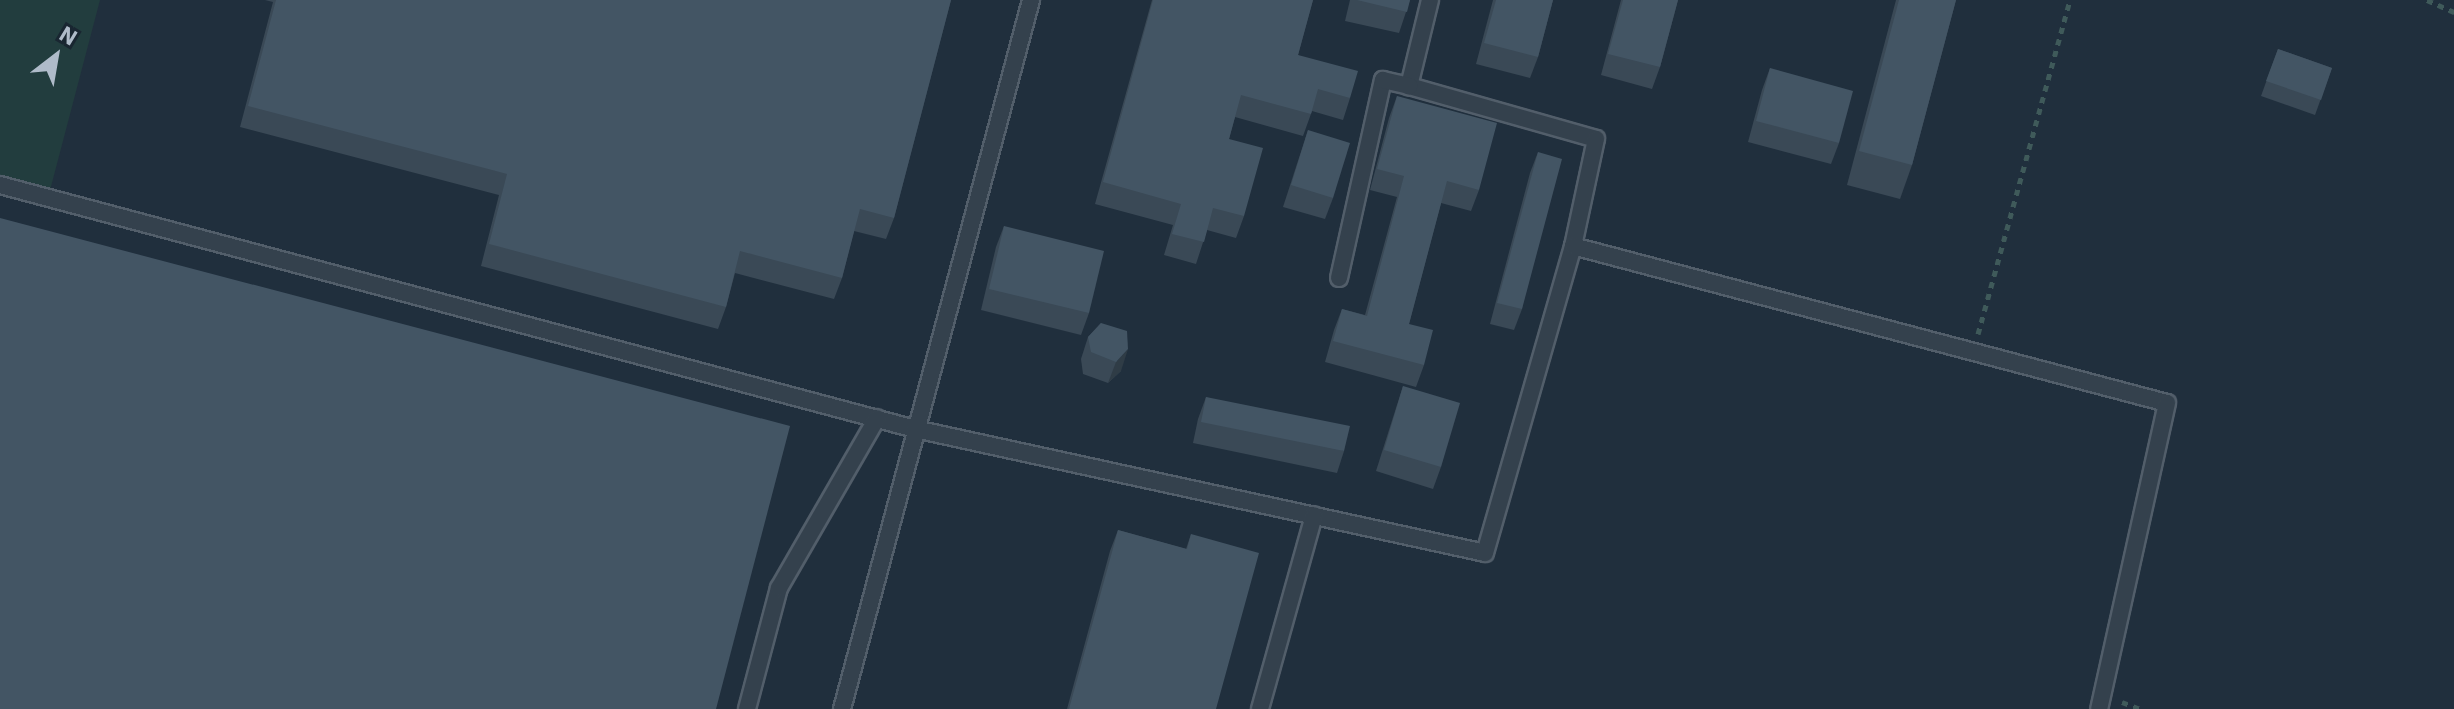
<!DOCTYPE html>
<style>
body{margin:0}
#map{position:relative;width:2454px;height:709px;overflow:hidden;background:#202f3d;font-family:"IBM Plex Sans",sans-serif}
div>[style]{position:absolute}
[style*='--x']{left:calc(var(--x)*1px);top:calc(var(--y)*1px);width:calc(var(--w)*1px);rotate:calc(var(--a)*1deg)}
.green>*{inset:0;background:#223d3e}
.path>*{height:5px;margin-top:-2.5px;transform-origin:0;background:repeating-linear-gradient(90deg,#3f5a5a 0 6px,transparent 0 12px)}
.roads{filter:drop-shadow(2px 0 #525e6a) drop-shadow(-2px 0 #525e6a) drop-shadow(0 2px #525e6a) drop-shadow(0 -2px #525e6a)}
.lane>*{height:16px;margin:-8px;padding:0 8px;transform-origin:8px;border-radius:8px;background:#34414d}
.wall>*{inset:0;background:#3a4956}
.shaded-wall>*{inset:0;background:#2f3c46}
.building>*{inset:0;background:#435564}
span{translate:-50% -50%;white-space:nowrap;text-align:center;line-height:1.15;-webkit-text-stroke:6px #192631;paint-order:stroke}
.north{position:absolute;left:16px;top:16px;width:80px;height:80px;-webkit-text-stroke:6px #192631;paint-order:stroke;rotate:31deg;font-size:22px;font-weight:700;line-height:32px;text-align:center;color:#afbbc9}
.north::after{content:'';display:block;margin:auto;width:28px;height:36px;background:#afbbc9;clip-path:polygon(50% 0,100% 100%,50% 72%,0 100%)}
</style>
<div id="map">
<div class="green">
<i style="clip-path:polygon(0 0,100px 0,48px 198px,0 185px)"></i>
</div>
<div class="path">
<i style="--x:2427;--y:0;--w:30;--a:24"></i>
<i style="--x:1978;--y:334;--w:346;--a:-74.6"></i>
<i style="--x:2122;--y:702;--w:19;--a:21"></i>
</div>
<div class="roads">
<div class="lane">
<i style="--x:1430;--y:0;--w:89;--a:103.7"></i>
<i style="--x:1409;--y:86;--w:194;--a:15.8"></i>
<i style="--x:1596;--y:139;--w:109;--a:102.1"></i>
<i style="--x:0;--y:185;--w:947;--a:14.93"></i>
<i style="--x:915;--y:429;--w:583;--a:12.27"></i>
<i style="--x:1485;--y:553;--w:319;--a:-74"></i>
<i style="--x:1573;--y:246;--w:614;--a:14.81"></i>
<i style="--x:2167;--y:403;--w:313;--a:102.5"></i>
<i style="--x:1339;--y:278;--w:203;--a:-77.5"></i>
<i style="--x:1383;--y:80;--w:27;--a:13"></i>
<i style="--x:747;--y:709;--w:125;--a:-75.2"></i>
<i style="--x:779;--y:588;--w:196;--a:-60"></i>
<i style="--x:842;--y:709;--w:734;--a:-75.07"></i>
<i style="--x:1260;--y:709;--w:201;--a:-74.4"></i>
</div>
</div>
<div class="wall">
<i style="clip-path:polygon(265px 0,951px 0,894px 218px,886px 239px,854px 231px,842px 278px,834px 299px,735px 273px,726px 307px,718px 329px,481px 266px,499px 195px,240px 127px,273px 2px)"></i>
<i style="clip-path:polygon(1152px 0,1313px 0,1298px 55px,1350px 98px,1343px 120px,1312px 111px,1303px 136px,1235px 117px,1229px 139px,1244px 216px,1236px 238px,1207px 230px,1196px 264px,1164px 255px,1173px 225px,1095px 204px)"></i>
<i style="clip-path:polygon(1350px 0,1410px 0,1399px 33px,1345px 21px)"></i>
<i style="clip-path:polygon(1493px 0,1553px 0,1538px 57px,1530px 78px,1476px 64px)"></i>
<i style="clip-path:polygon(1621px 0,1678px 0,1660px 67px,1652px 89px,1601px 75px)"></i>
<i style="clip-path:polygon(1896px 0,1956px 0,1912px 165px,1900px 199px,1847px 185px)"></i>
<i style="clip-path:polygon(2278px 49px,2332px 68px,2315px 115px,2261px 96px)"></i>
<i style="clip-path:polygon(1770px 68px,1839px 143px,1831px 164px,1748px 142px,1762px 90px)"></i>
<i style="clip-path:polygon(1397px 96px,1479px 190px,1471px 211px,1441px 203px,1409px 324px,1424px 365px,1416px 387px,1325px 362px,1334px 330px,1342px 309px,1365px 315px,1397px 197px,1370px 190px,1389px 118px)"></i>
<i style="clip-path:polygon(1308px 130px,1333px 198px,1325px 219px,1283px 207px)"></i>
<i style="clip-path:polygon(1538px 152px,1522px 309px,1514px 330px,1490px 324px,1530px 173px)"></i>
<i style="clip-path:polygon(1004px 226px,1089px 313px,1081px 335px,981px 310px,996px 247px)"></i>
<i style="clip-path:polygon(1101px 323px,1121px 371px,1108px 383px,1083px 374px,1081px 359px,1088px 337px)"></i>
<i style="clip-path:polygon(1403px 386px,1441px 467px,1433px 489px,1376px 471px)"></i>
<i style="clip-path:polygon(1206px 397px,1344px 451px,1337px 473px,1193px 443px,1198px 419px)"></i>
<i style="clip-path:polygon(1118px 530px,1186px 549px,1191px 534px,1216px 709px,1067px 709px,1110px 551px)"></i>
</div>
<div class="shaded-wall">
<i style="clip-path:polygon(1128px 349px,1121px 371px,1108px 383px,1116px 362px)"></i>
</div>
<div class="building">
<i style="clip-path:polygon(276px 0,951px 0,894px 218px,860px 209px,842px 278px,740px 251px,726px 307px,489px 244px,507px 174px,248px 106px)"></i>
<i style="clip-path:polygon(1153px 0,1313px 0,1298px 55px,1358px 71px,1350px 98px,1318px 89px,1311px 114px,1241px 95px,1229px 139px,1263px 148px,1244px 216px,1213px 208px,1204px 242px,1172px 234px,1181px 204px,1103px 182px)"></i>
<i style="clip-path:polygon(1357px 0,1410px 0,1407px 12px)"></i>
<i style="clip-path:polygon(1496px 0,1553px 0,1538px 57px,1484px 43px)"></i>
<i style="clip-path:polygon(1623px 0,1678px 0,1660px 67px,1608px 54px)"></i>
<i style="clip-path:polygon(1899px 0,1956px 0,1912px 165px,1859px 151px)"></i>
<i style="clip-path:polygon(2278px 49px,2332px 68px,2321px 100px,2266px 81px)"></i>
<i style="clip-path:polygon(1770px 68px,1853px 91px,1839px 143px,1756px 121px)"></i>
<i style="clip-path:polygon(1397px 96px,1497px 123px,1479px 190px,1447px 181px,1409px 324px,1433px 330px,1424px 365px,1333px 341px,1342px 309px,1367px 316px,1404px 176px,1377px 169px)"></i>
<i style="clip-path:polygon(1308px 130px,1350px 143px,1333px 198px,1291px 185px)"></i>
<i style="clip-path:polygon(1538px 152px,1562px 159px,1522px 309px,1497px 303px)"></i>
<i style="clip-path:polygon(0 218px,790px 426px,716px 709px,0 709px)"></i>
<i style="clip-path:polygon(1004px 226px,1104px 251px,1089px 313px,989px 289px)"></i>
<i style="clip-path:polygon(1101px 323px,1127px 331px,1128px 349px,1116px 362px,1091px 352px,1088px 337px)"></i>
<i style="clip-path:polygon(1403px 386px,1460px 403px,1441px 467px,1384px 450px)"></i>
<i style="clip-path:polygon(1206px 397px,1350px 426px,1344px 451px,1201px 422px)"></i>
<i style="clip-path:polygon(1118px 530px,1187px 549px,1191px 534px,1259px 553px,1216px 709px,1069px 709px)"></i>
</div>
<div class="north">N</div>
</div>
